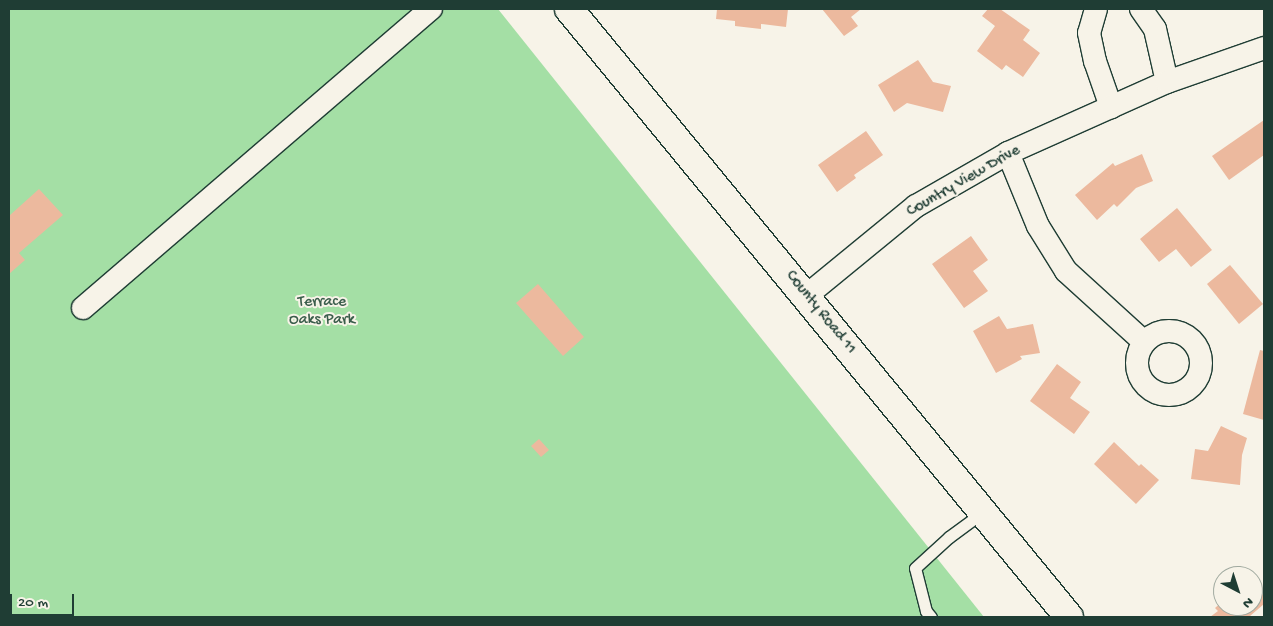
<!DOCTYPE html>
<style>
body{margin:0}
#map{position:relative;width:1273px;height:626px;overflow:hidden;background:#f7f3e8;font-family:"Gochi Hand",sans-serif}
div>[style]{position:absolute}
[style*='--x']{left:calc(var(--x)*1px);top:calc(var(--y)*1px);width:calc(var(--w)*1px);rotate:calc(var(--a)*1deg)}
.green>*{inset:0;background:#a4dfa5}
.building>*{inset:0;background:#ecb99e}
.roads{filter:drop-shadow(1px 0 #1f3d34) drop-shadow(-1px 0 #1f3d34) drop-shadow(0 1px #1f3d34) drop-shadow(0 -1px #1f3d34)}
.service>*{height:11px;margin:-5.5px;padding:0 5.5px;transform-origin:5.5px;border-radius:5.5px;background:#f7f3e8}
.minor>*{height:22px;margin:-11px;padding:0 11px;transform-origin:11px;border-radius:11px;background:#f7f3e8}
.minor>.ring{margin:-11px;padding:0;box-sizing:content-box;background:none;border:22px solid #f7f3e8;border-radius:50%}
.tertiary>*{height:28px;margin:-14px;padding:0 14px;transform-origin:14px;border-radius:14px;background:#f7f3e8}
span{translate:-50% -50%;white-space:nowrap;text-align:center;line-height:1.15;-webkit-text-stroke:4px #f7f3e8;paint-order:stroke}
.street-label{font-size:16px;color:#1f3d34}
.park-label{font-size:16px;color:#3a5d4b}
.frame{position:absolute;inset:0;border:10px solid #1f3d34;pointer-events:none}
.north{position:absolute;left:1213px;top:566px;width:50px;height:50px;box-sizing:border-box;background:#f7f3e8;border:1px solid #a1aaa0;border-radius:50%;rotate:140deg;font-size:14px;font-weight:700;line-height:20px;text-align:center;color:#1f3d34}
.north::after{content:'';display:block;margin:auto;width:18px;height:22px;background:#1f3d34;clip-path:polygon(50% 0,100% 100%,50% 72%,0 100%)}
.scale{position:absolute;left:10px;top:594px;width:64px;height:22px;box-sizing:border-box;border:2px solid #1f3d34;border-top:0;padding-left:6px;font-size:15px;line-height:18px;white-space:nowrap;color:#1f3d34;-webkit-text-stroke:4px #f7f3e8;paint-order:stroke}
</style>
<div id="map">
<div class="green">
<i style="clip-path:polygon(9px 9px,498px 9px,984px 617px,9px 617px)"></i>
</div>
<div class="building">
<i style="clip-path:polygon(717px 9px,788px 9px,786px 27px,761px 24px,761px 29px,735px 26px,735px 21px,716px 19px)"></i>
<i style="clip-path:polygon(822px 9px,861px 9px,851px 17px,858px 26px,844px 36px)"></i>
<i style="clip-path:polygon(988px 9px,1000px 9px,1030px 30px,1023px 40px,1040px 53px,1023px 77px,1006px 65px,1002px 70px,977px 51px,995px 26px,982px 16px)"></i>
<i style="clip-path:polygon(918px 60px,933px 82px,951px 86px,943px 112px,907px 103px,894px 112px,878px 85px)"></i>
<i style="clip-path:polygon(1264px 120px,1264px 155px,1229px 180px,1212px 156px)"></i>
<i style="clip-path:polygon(866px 131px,883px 155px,854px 175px,856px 178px,837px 192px,818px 165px)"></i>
<i style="clip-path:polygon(1142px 154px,1153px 181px,1136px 188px,1117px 207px,1114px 204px,1097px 220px,1075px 195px,1113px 163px,1115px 166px)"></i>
<i style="clip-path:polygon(39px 189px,63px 215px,19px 253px,25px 260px,9px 274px,9px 216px)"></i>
<i style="clip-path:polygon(1177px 208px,1212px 250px,1191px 267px,1176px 249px,1159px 262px,1140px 239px)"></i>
<i style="clip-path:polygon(971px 236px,988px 260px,973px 271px,988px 291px,964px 308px,932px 264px)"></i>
<i style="clip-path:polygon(1230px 265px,1263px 304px,1239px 324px,1207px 284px)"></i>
<i style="clip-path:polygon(538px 284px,584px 337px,563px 356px,516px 303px)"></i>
<i style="clip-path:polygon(999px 316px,1007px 329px,1033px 324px,1040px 353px,1020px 356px,1022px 359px,996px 373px,973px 331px)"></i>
<i style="clip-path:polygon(1260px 350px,1264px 351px,1264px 420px,1243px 414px)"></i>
<i style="clip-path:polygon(1057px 364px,1081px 382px,1070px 398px,1090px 412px,1074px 434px,1030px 401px)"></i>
<i style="clip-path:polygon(1221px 426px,1247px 438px,1242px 455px,1240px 485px,1191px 479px,1195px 449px,1208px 451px)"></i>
<i style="clip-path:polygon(539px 439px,549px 450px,541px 457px,531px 446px)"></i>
<i style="clip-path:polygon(1114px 442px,1139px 466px,1141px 464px,1159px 480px,1136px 504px,1094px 464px)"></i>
<i style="clip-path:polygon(1253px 583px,1264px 596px,1264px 604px,1250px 616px,1251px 617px,1210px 617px,1218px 611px,1215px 608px,1223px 601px,1223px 606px,1253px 606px)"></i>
</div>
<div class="roads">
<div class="service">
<i style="--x:931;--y:617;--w:8;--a:-130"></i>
<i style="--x:926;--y:611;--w:44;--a:-104.3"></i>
<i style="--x:915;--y:568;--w:46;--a:-42.4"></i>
<i style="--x:949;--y:537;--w:42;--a:-36.3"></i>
</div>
<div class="minor">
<i style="--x:1096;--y:9;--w:25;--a:106"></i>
<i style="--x:1089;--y:33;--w:29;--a:78"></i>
<i style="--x:1095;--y:61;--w:49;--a:70.8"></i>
<i style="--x:1141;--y:9;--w:24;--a:55"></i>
<i style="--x:1155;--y:29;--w:54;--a:77.2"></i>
<i style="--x:1008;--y:153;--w:79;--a:67.7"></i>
<i style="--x:1038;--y:226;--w:53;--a:58.1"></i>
<i style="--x:1066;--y:271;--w:105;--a:42.3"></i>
<i style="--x:806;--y:296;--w:142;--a:-39.3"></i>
<i style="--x:916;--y:206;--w:106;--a:-29.9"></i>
<i style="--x:1008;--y:153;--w:174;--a:-24.1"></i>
<i style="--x:1167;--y:82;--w:103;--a:-19.3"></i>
<i style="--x:83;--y:308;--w:459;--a:-40.7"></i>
<i class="ring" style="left:1137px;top:331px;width:42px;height:42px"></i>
</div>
<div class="tertiary">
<i style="--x:569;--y:9;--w:787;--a:50.57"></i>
</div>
</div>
<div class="street-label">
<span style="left:964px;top:182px;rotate:-30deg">Country View Drive</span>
<span style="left:820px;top:313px;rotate:51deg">County Road 11</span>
</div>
<div class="park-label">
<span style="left:322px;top:312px">Terrace<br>Oaks Park</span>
</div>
<div class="frame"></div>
<div class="north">N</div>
<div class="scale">20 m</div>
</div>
